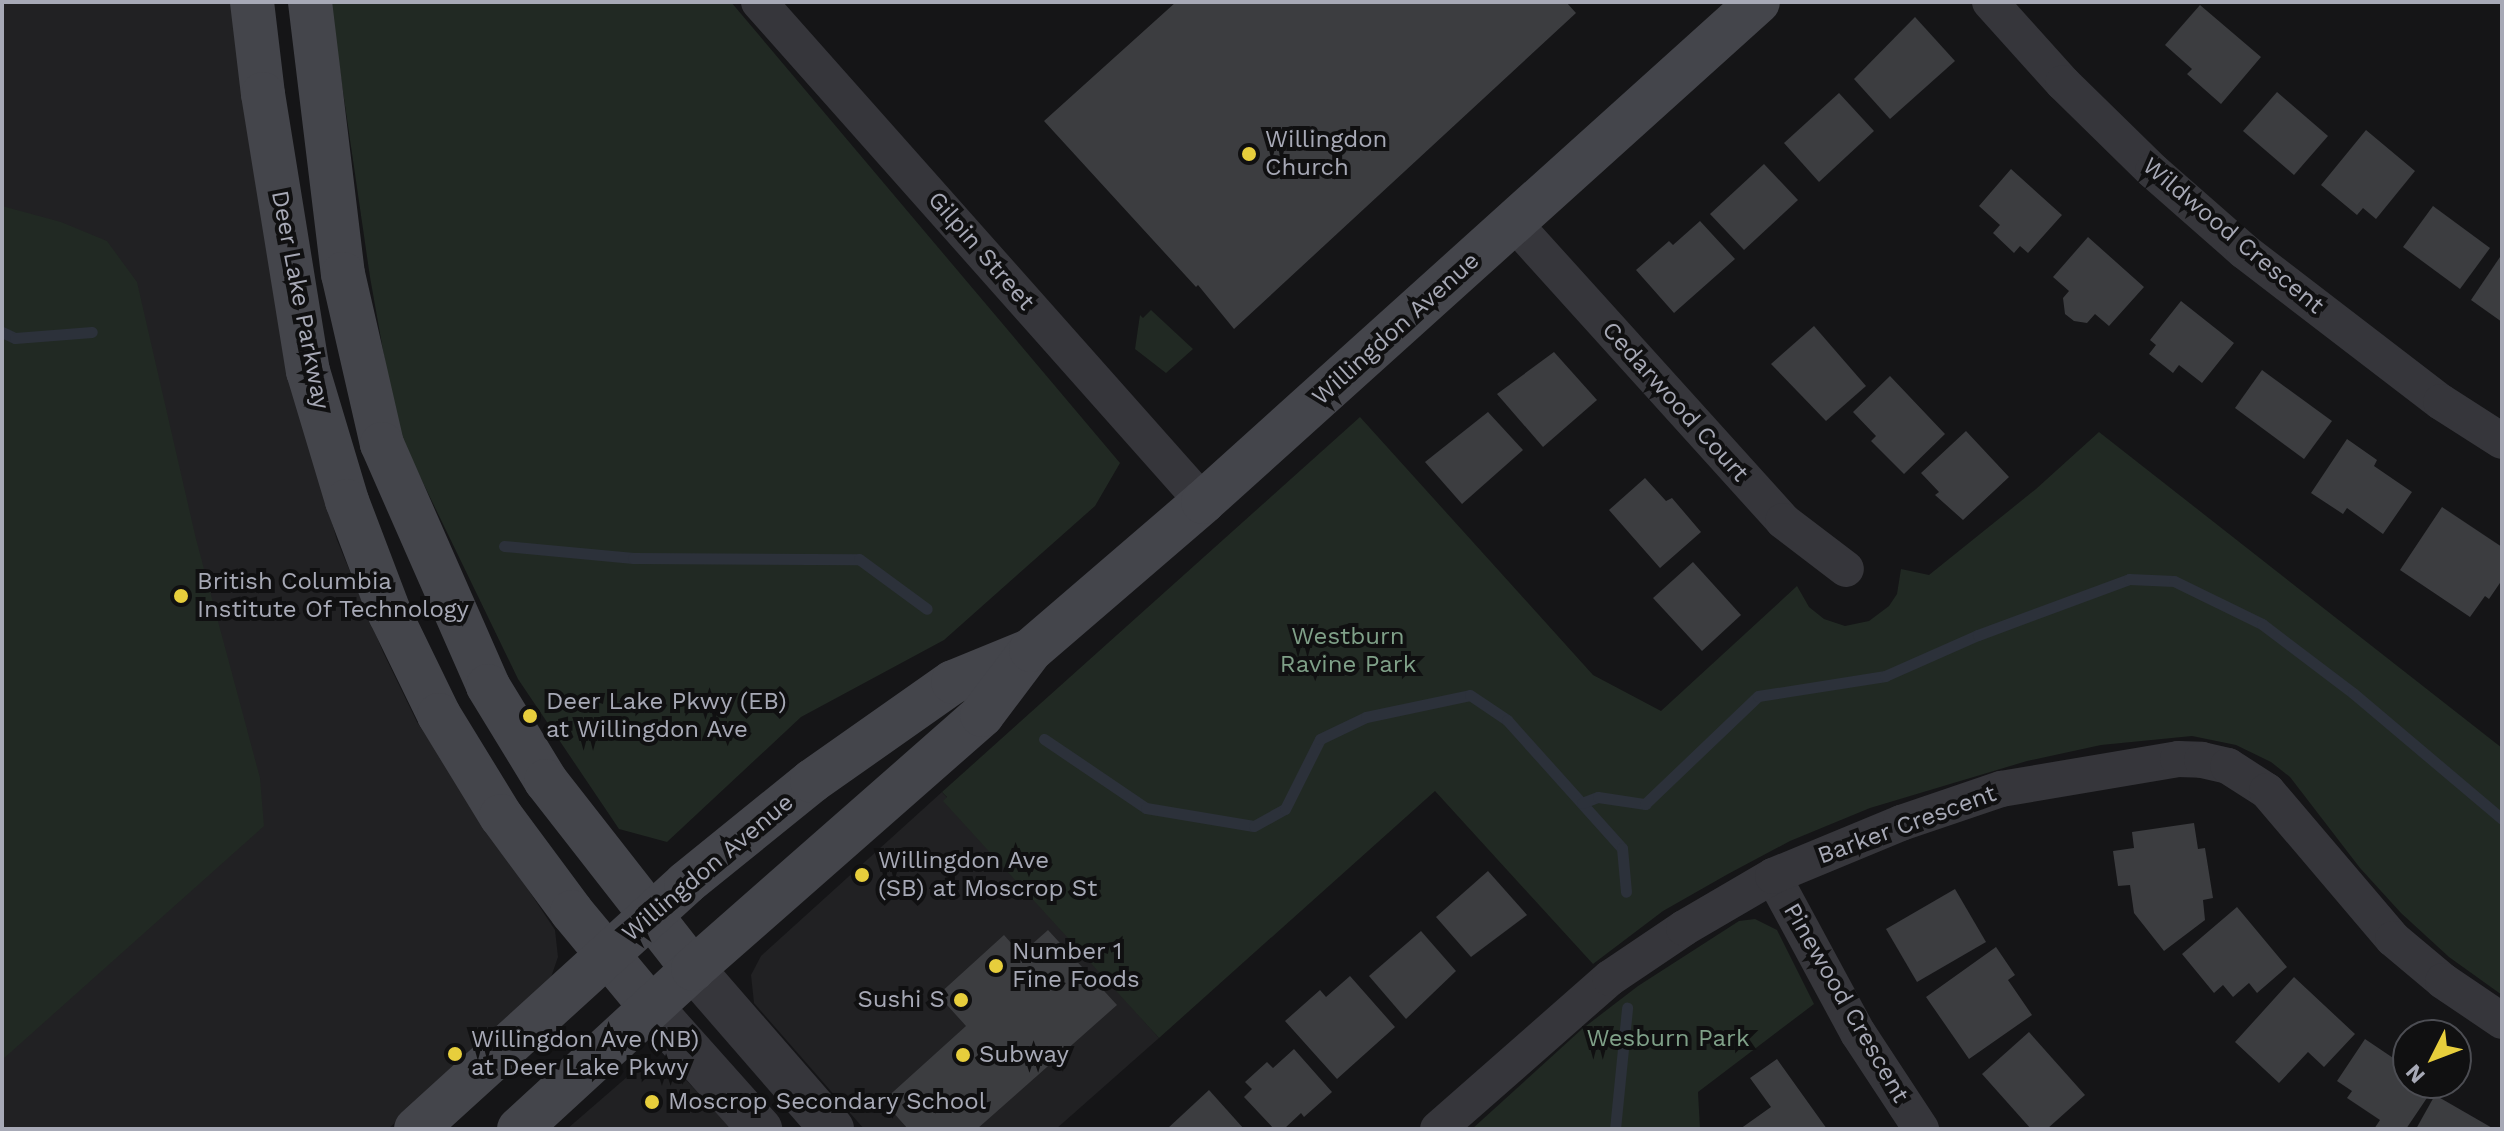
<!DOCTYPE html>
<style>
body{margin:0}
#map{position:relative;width:2504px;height:1131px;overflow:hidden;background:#151517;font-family:"Work Sans",sans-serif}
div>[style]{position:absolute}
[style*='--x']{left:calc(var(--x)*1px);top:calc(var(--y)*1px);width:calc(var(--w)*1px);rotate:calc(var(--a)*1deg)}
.built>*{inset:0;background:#212123}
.green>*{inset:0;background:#212923}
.stream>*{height:11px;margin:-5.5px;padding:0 5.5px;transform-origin:5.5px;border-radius:5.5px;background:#2c313a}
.building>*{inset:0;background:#3c3d40}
.minor>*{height:36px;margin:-18px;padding:0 18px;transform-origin:18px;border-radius:18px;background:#36363b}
.tertiary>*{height:44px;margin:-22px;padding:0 22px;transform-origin:22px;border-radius:22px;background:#36363b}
.secondary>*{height:44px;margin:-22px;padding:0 22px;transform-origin:22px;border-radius:22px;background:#44454b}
.dots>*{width:22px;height:22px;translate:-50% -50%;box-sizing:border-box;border:4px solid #101011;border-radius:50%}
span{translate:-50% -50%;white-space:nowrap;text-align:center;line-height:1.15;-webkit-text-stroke:8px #101011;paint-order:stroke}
.poi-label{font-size:24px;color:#a7a9b6}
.left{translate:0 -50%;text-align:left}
.right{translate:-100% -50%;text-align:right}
.street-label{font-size:24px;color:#a7a9b6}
.park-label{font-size:24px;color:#7fa088}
.frame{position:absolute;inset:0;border:4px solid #a7a9b6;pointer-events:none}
.north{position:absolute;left:2392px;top:1019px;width:80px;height:80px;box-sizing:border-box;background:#101011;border:2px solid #4c4d53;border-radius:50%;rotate:228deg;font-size:22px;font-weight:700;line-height:32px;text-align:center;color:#a7a9b6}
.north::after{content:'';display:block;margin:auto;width:28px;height:36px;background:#e7ce3c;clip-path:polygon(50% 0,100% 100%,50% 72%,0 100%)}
</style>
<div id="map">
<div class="built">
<i style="clip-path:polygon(2px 2px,234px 2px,284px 358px,337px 540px,383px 652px,417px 722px,555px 930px,558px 957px,549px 983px,388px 1129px,2px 1129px)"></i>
<i style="clip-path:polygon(942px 792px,1159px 1038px,1056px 1129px,864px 1129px,754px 1003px,751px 975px,761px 956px)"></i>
<i style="clip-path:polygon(642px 1064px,674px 1067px,732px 1129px,567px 1129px)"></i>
</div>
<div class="green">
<i style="clip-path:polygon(330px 2px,731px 2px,1120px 463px,1095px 506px,944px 640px,801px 717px,667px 842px,619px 829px,518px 679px,397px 429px,370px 277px)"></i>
<i style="clip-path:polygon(2px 206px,61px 222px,107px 241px,137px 282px,196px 539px,260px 778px,264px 826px,2px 1060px)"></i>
<i style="clip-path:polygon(1151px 310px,1193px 349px,1166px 373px,1135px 349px,1140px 315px,1143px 318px)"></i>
<i style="clip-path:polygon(1360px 417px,1593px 675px,1661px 711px,1797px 586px,1809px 607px,1824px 619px,1845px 626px,1869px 621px,1889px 606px,1897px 594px,1901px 569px,1929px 575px,2036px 489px,2099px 432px,2502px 748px,2502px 995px,2449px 957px,2401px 913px,2360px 868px,2290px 777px,2271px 762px,2236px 745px,2192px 736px,2101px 745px,2027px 761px,1870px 808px,1790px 841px,1728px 874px,1663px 911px,1593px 964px,1435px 791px,1159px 1038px,943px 801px,947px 797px,942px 792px)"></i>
<i style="clip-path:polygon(1755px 919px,1777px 930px,1814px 1004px,1698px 1092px,1700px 1129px,1472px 1129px,1582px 1029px,1638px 986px,1739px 921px)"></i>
</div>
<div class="stream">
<i style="--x:2;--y:332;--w:14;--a:25"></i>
<i style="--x:15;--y:338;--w:77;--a:-4.5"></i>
<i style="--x:504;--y:546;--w:130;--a:5.3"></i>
<i style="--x:633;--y:558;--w:226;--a:0.3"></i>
<i style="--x:859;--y:559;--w:84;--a:36.3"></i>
<i style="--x:1044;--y:739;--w:123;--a:34.1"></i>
<i style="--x:1146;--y:808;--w:109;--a:9.5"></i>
<i style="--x:1254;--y:826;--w:35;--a:-29"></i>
<i style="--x:1285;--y:809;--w:78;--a:-63.4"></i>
<i style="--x:1320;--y:739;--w:51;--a:-25.6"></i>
<i style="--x:1366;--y:717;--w:106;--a:-11.9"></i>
<i style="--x:1470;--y:695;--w:45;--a:34"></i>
<i style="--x:1507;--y:720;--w:172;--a:48.1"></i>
<i style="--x:1622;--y:848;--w:44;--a:84.8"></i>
<i style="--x:1582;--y:803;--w:17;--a:-21"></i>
<i style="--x:1598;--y:797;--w:48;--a:8.5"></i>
<i style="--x:1645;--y:804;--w:156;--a:-43.7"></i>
<i style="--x:1758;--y:696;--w:129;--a:-8.9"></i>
<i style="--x:1885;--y:676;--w:102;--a:-23.8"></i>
<i style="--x:1978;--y:635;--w:161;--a:-20.3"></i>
<i style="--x:2129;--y:579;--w:45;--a:2.5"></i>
<i style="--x:2174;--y:581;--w:98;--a:26"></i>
<i style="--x:2262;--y:624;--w:114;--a:37.2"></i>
<i style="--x:2353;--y:693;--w:195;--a:40.2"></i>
<i style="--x:1615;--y:1129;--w:122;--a:-84.3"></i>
</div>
<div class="building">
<i style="clip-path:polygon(1176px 2px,1566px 2px,1576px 13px,1234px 329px,1198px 285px,1196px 287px,1044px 121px)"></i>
<i style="clip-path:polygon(2200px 5px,2261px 57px,2221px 104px,2187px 74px,2192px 69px,2165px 45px)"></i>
<i style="clip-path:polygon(1915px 17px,1955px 61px,1890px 119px,1854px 79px)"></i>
<i style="clip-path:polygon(2277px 92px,2328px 136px,2294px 175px,2243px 131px)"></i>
<i style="clip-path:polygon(1839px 93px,1874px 131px,1819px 182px,1784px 143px)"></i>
<i style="clip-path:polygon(2366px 130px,2415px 171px,2376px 219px,2363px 208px,2357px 215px,2321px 185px)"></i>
<i style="clip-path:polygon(1764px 164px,1798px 200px,1744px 250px,1710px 214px)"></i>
<i style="clip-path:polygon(2011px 169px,2062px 215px,2028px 253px,2020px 246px,2014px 253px,1993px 233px,2000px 225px,1979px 206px)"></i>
<i style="clip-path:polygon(2433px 206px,2490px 248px,2460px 289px,2403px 247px)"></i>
<i style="clip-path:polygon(1700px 221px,1735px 259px,1674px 313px,1636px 270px,1669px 241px,1673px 245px)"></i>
<i style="clip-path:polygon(2088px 237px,2144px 287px,2109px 326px,2095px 314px,2087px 323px,2074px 321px,2065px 314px,2063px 298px,2069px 291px,2053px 277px)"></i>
<i style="clip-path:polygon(2500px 257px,2502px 258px,2502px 322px,2471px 300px)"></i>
<i style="clip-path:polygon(2181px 301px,2234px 343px,2202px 383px,2179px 365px,2173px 373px,2149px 354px,2156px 345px,2150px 340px)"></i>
<i style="clip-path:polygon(1814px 326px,1866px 386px,1826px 421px,1771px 364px)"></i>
<i style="clip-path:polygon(1554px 352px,1597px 400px,1543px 447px,1497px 394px)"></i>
<i style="clip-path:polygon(2262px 370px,2332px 421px,2304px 459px,2235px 408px)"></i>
<i style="clip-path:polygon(1890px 376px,1945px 434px,1904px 474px,1871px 441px,1876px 436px,1853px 412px)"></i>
<i style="clip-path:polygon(1488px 412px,1523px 450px,1462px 504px,1425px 462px)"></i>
<i style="clip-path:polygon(1966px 431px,2009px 477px,1963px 520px,1935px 495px,1939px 492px,1921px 473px)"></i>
<i style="clip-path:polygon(2347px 439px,2377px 460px,2374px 466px,2412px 492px,2383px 534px,2347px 508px,2343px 514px,2311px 493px)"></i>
<i style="clip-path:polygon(1645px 478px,1666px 501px,1672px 498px,1701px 532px,1660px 568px,1609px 510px)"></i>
<i style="clip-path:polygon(2442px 507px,2502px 547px,2502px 580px,2489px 599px,2485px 596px,2470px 617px,2400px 570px)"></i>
<i style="clip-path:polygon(1693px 562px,1741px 615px,1702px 651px,1653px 598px)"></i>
<i style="clip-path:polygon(2194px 823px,2198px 849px,2205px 848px,2213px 898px,2203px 900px,2205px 920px,2164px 951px,2134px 913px,2130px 885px,2118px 886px,2113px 851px,2134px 848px,2132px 832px)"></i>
<i style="clip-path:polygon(1488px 871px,1527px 915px,1471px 957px,1436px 917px)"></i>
<i style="clip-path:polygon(1955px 889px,1986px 942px,1917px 982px,1886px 929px)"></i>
<i style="clip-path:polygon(2237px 907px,2287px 967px,2257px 993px,2249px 983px,2233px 997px,2223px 985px,2214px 993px,2182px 954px)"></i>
<i style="clip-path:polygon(1048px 930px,1117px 1005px,977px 1129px,908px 1129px,883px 1101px,966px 1026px,938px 995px,1004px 935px,1021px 954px)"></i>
<i style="clip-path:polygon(1421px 931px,1456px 971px,1406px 1019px,1369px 976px)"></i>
<i style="clip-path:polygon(1996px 947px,2015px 975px,2008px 980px,2032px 1015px,1969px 1059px,1926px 997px)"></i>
<i style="clip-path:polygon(1350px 976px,1395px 1027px,1337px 1079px,1285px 1021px,1320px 990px,1326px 997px)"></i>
<i style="clip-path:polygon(2294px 977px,2355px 1034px,2324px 1067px,2308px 1052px,2279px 1083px,2235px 1042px)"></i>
<i style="clip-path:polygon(2029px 1032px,2085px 1095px,2047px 1129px,2031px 1129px,1982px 1074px)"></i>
<i style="clip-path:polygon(2365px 1039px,2408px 1068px,2408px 1083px,2435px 1086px,2406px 1129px,2374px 1129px,2380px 1120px,2347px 1098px,2352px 1091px,2337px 1081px)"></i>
<i style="clip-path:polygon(1294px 1049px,1332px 1092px,1304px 1117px,1301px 1113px,1284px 1129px,1274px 1129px,1244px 1097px,1252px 1089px,1245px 1082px,1267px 1062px,1273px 1068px)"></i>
<i style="clip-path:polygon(1777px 1059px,1827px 1129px,1740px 1129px,1771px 1107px,1750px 1078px)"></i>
<i style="clip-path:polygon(1209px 1090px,1244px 1129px,1167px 1129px)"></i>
<i style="clip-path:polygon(2435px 1095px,2494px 1129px,2416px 1129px)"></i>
</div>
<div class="minor">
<i style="--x:759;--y:2;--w:669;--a:48.39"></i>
<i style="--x:1990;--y:2;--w:109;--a:48"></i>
<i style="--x:2063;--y:83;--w:126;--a:44.4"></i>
<i style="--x:2153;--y:171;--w:121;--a:41.3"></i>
<i style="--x:2244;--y:251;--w:248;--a:37.5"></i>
<i style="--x:2441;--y:402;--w:72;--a:32.6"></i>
<i style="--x:1514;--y:223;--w:401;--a:47.9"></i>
<i style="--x:1783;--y:521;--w:79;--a:37.3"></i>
<i style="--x:1773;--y:876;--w:179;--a:61.6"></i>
<i style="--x:1858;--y:1033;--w:115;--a:56.7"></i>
<i style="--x:1438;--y:1129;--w:229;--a:-41.3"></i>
<i style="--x:1610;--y:978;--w:89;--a:-34"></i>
<i style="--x:1684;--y:928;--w:103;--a:-30.3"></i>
<i style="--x:1773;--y:876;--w:139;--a:-22.5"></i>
<i style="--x:1901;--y:823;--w:106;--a:-18.8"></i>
<i style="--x:2001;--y:789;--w:180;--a:-9.6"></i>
<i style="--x:2178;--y:759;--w:24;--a:2"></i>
<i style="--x:2202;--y:760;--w:27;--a:13"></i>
<i style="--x:2228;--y:766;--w:46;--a:32.7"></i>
<i style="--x:2267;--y:791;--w:194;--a:49.6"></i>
<i style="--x:2393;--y:939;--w:65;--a:40"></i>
<i style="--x:2443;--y:981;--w:71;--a:34.1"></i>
</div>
<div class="tertiary">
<i style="--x:693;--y:969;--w:212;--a:49"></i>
<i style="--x:651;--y:1007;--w:164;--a:48.2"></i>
</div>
<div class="secondary">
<i style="--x:252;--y:2;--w:93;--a:83.2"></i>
<i style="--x:263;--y:94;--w:281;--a:80.8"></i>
<i style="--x:308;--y:371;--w:136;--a:73.3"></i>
<i style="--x:347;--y:501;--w:121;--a:69.2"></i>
<i style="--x:390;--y:614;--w:112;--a:64.1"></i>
<i style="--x:439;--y:715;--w:119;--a:58.5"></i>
<i style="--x:501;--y:816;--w:119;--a:53.5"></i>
<i style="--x:572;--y:912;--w:124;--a:50.3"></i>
<i style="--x:310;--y:2;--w:274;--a:83.1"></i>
<i style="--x:343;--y:274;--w:174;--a:77.1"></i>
<i style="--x:382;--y:444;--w:264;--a:66.3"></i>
<i style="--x:488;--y:686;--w:111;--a:58.6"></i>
<i style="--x:546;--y:781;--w:239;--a:52"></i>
<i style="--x:416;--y:1129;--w:365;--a:-42.3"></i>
<i style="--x:686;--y:883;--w:162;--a:-39"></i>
<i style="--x:812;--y:781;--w:172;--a:-35.1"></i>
<i style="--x:953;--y:682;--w:82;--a:-22.2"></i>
<i style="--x:519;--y:1129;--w:236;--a:-42.6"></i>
<i style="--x:693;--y:969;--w:385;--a:-41.3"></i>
<i style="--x:982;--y:715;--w:81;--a:-53"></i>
<i style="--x:1031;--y:650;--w:227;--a:-40.7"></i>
<i style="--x:1203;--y:502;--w:747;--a:-42.02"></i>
</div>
<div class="dots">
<i style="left:1249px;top:154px;background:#e7ce3c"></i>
<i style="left:181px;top:596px;background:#e7ce3c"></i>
<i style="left:530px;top:716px;background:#e7ce3c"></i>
<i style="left:862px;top:875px;background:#e7ce3c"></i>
<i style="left:996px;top:966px;background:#e7ce3c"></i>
<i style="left:961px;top:1000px;background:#e7ce3c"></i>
<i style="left:455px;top:1054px;background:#e7ce3c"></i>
<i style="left:963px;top:1055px;background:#e7ce3c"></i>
<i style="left:652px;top:1102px;background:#e7ce3c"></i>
</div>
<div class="poi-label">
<span class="left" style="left:1265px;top:154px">Willingdon<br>Church</span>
<span class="left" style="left:197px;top:596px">British Columbia<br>Institute Of Technology</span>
<span class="left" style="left:546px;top:716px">Deer Lake Pkwy (EB)<br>at Willingdon Ave</span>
<span class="left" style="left:878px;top:875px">Willingdon Ave<br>(SB) at Moscrop St</span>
<span class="left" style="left:1012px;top:966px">Number 1<br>Fine Foods</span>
<span class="right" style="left:945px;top:1000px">Sushi S</span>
<span class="left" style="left:471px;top:1054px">Willingdon Ave (NB)<br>at Deer Lake Pkwy</span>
<span class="left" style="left:979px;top:1055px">Subway</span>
<span class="left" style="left:668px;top:1102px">Moscrop Secondary School</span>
</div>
<div class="street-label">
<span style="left:2233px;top:236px;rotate:40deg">Wildwood Crescent</span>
<span style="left:981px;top:251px;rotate:49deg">Gilpin Street</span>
<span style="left:300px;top:300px;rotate:79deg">Deer Lake Parkway</span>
<span style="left:1396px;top:329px;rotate:-42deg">Willingdon Avenue</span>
<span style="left:1675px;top:402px;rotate:48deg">Cedarwood Court</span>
<span style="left:1907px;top:825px;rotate:-20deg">Barker Crescent</span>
<span style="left:708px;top:868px;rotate:-40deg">Willingdon Avenue</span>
<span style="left:1846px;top:1003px;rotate:60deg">Pinewood Crescent</span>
</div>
<div class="park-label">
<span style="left:1348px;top:651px">Westburn<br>Ravine Park</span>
<span style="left:1668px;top:1039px">Wesburn Park</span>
</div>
<div class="frame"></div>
<div class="north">N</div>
</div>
